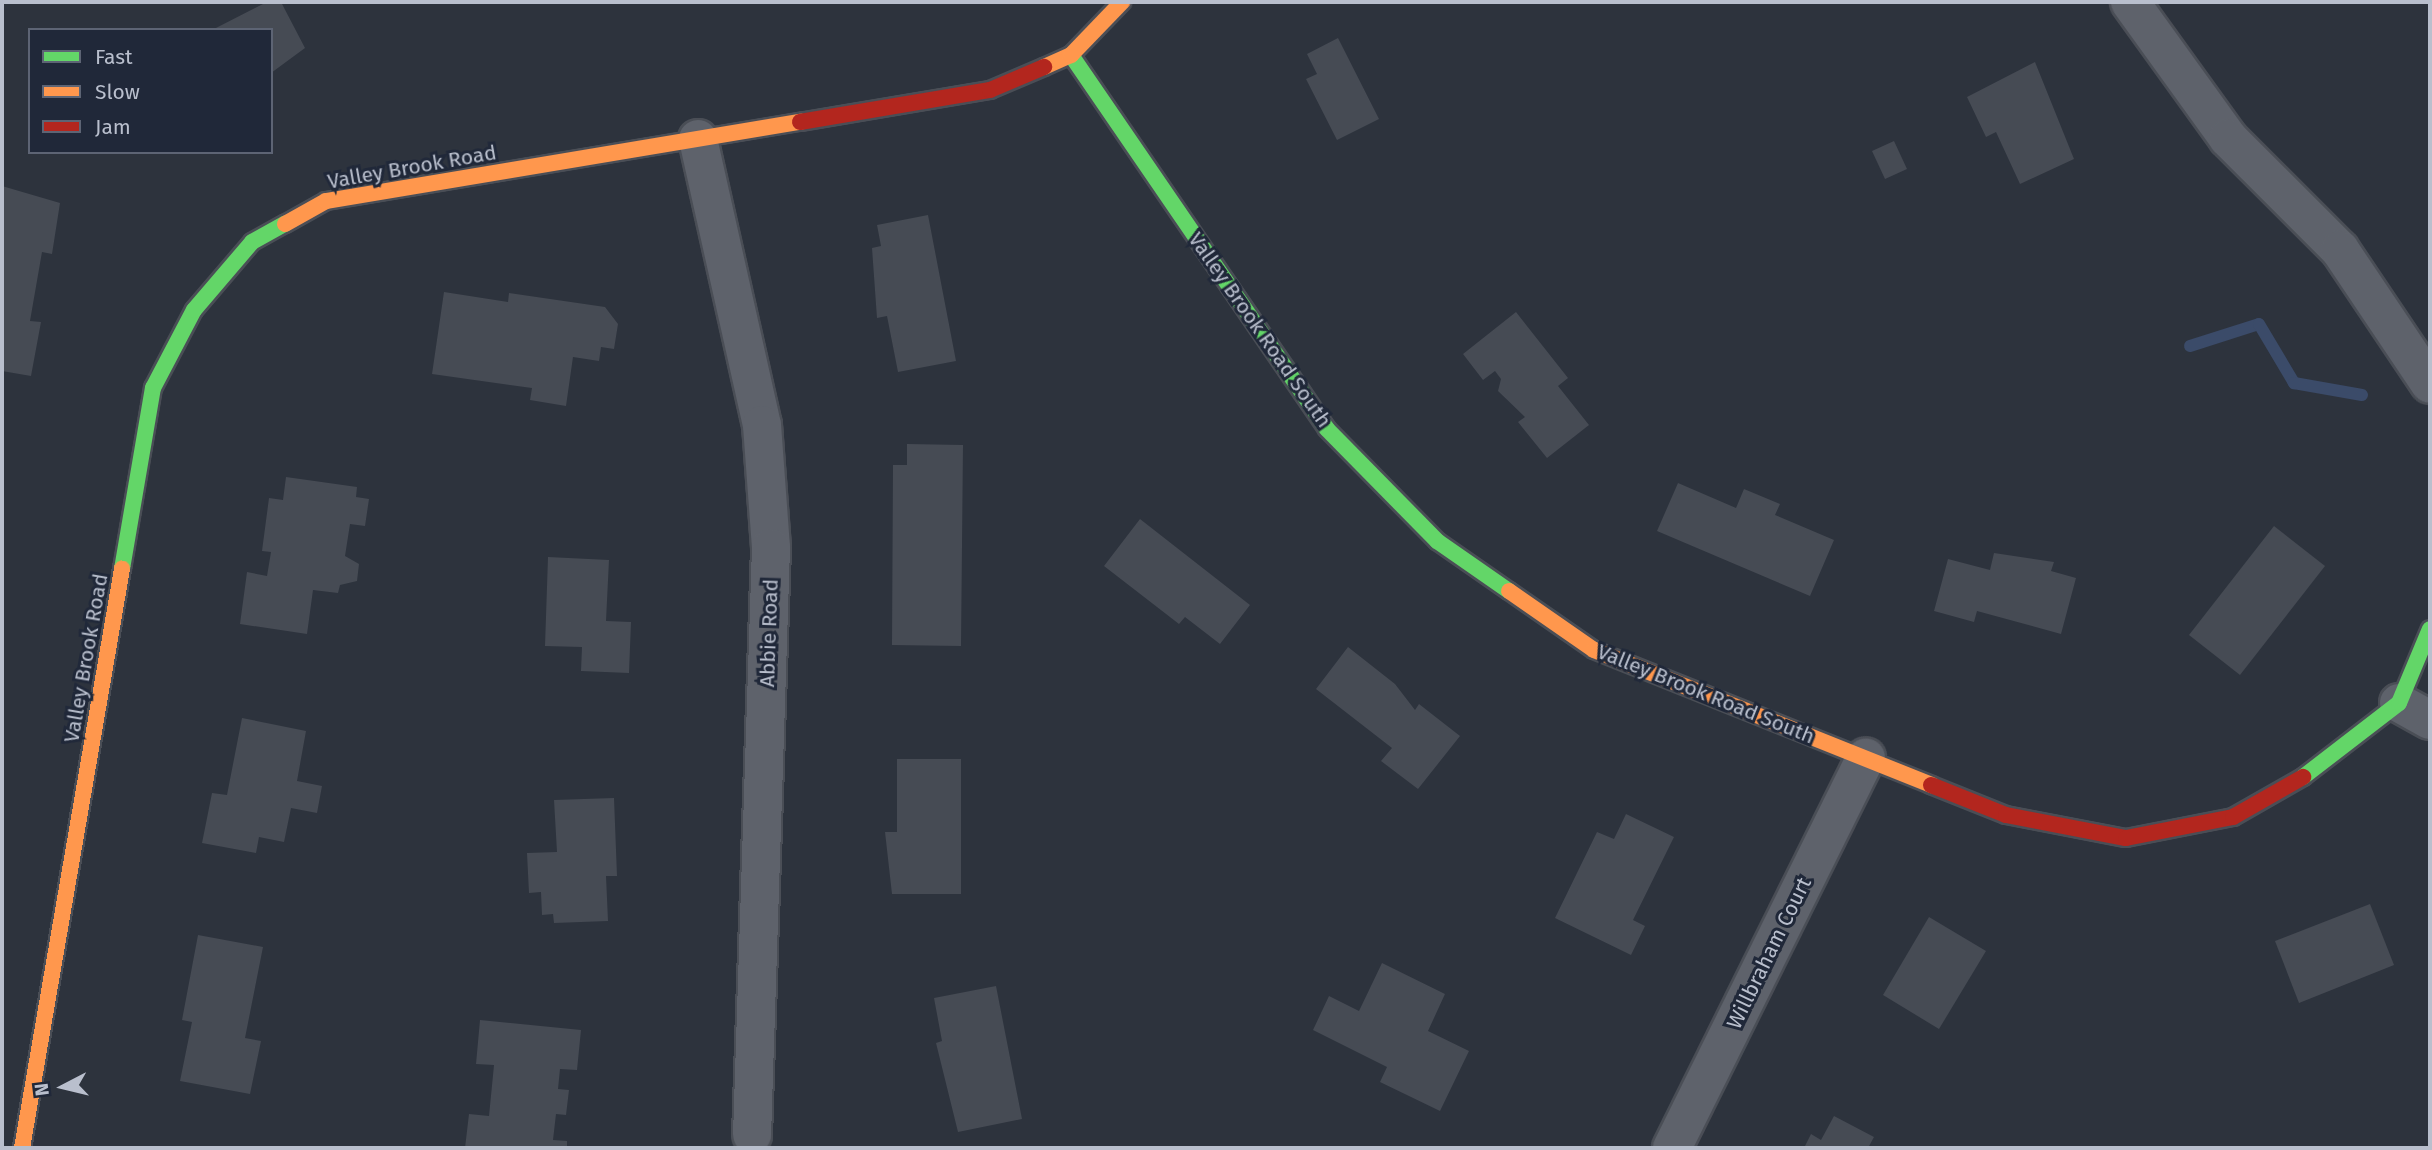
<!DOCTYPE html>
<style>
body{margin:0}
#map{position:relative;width:2432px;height:1150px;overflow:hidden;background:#2d333d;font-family:"Fira Sans",sans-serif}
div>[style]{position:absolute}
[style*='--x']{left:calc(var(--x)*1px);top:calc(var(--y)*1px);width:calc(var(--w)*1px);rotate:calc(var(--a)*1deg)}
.stream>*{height:12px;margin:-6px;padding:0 6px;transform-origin:6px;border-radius:6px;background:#3b4b69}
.building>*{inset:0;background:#464b54}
.roads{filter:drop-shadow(2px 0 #4a4e56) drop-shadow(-2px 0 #4a4e56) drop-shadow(0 2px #4a4e56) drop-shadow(0 -2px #4a4e56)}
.street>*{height:38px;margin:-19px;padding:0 19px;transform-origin:19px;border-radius:19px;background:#5e626b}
.fast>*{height:16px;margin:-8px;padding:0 8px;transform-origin:8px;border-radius:8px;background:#63d668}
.slow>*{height:16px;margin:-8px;padding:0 8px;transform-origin:8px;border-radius:8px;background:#ff974d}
.jam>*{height:16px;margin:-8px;padding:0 8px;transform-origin:8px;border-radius:8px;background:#b3261e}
span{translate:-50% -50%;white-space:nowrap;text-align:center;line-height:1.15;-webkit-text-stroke:6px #202839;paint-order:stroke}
.street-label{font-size:21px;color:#b9bfcd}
.frame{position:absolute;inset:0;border:4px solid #b9bfcd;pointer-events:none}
.legend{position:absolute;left:28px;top:28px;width:245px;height:126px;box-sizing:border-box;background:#202839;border:2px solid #5d6474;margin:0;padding:9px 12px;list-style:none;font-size:21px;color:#b9bfcd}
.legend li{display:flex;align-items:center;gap:14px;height:35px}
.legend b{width:35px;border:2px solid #5d6474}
.north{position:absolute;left:28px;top:1052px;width:70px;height:70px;-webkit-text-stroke:5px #202839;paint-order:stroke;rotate:263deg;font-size:19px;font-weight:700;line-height:28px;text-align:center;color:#b9bfcd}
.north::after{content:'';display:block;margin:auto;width:24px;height:32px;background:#b9bfcd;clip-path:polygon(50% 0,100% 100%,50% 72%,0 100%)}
</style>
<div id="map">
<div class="stream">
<i style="--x:2190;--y:346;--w:72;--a:-17.7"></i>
<i style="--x:2259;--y:324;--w:69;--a:59.3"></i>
<i style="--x:2294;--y:383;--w:69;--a:10"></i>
</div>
<div class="building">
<i style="clip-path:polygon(267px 2px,281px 2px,305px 48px,271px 73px,271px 30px,212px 30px)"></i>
<i style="clip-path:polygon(1338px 38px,1379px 119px,1337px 140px,1306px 79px,1317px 74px,1307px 54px)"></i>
<i style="clip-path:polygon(2035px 62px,2074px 159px,2020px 184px,1996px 132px,1986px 137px,1967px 97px)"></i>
<i style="clip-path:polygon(1894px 141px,1907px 169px,1885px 179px,1872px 151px)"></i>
<i style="clip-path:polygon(2px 186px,60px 203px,52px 254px,42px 252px,30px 321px,41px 322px,31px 376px,2px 371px)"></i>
<i style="clip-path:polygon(928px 215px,956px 361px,898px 372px,887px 316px,877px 318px,872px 248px,881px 246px,877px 225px)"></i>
<i style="clip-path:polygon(444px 292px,508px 302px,509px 293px,605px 307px,618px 324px,614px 349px,601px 347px,599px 361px,573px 357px,566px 406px,530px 400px,532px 388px,432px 374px)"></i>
<i style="clip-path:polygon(1516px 312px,1568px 378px,1558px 386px,1589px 425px,1547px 458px,1518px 422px,1525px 417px,1498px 391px,1501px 379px,1495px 371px,1483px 380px,1463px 354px)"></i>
<i style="clip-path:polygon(907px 444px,963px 445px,961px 646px,892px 645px,893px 465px,907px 465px)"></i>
<i style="clip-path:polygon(286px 477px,357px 487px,356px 497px,369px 499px,365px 526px,350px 524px,345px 556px,359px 564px,357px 581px,340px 585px,338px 593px,313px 590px,307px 634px,240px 624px,247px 572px,267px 576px,271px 552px,262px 551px,269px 498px,283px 500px)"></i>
<i style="clip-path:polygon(1678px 483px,1736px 508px,1744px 489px,1780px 504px,1775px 515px,1834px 540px,1810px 596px,1657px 531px)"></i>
<i style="clip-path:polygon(1140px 519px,1250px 605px,1220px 644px,1185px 617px,1179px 624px,1104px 566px)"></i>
<i style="clip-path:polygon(2274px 526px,2325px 566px,2240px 675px,2189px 635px)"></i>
<i style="clip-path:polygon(1994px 553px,2054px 562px,2051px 571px,2076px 578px,2061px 634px,1977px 611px,1974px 622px,1934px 611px,1948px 559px,1990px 570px)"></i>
<i style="clip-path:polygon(548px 557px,609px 560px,606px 621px,631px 622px,629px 673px,581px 671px,582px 647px,545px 646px)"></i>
<i style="clip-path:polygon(1348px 647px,1395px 684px,1415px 710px,1419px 704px,1460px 736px,1418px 789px,1381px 761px,1392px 748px,1316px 689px)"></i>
<i style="clip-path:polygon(242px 718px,306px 731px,297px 781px,322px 786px,317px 813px,291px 808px,284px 842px,259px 837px,256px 853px,202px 843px,212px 793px,227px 795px)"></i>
<i style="clip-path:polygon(897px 759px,961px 759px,961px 894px,892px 894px,885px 832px,897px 832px)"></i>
<i style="clip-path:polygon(614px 798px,617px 876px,606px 876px,608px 921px,554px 923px,553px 914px,542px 915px,541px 892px,529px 893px,527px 853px,557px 852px,554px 800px)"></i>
<i style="clip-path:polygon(1626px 814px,1674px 837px,1633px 920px,1645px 926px,1631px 955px,1555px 918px,1597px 832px,1614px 839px)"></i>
<i style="clip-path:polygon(2370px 904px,2394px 965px,2299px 1003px,2275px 941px)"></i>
<i style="clip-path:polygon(1929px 917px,1986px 951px,1939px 1029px,1883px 995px)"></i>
<i style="clip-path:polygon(198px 935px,263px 947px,245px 1038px,261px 1041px,250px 1094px,180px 1081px,192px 1022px,182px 1020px)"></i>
<i style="clip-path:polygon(1382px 963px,1445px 994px,1428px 1031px,1469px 1051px,1440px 1111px,1380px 1082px,1387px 1067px,1313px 1030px,1329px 996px,1359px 1011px)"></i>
<i style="clip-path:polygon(996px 986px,1022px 1119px,958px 1132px,936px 1043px,942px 1041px,934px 998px)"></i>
<i style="clip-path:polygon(480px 1020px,581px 1030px,577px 1070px,560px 1069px,558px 1089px,569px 1090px,566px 1115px,556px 1114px,553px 1140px,567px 1141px,567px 1148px,465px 1148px,469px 1114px,489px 1116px,494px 1065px,476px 1064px)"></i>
<i style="clip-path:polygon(1834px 1116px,1874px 1137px,1868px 1148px,1804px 1148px,1811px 1134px,1821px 1140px)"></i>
</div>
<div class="roads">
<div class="street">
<i style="--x:2130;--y:2;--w:168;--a:54.2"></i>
<i style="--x:2228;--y:138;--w:158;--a:45"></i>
<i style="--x:2340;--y:250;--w:161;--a:56.1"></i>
<i style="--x:698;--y:139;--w:293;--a:77.4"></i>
<i style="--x:762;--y:425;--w:123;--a:85.8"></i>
<i style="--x:771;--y:548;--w:587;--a:91.85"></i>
<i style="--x:2399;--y:703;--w:35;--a:29"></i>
<i style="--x:1672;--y:1148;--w:436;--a:-63.6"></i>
</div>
<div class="fast">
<i style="--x:1071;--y:55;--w:453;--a:55.6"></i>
<i style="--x:1327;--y:429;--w:157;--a:45.5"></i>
<i style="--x:1437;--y:541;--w:88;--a:34.8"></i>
<i style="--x:122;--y:569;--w:184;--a:-80.3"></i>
<i style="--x:153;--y:388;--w:88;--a:-62.3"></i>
<i style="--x:194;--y:310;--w:89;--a:-49.5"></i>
<i style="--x:252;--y:242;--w:38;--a:-29"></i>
<i style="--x:2303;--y:777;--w:121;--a:-37.6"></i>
<i style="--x:2399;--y:703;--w:80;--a:-67.3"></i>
</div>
<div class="slow">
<i style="--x:1044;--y:67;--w:30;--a:-24"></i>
<i style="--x:1071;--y:55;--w:74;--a:-46.1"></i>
<i style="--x:285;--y:224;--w:47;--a:-29.3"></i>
<i style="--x:326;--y:201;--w:481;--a:-9.5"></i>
<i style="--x:1509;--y:591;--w:103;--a:34.8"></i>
<i style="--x:1594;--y:650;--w:363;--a:21.8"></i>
<i style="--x:22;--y:1148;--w:588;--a:-80.2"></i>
</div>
<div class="jam">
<i style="--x:800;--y:122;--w:193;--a:-9.6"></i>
<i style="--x:990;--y:90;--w:59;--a:-23.1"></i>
<i style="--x:1931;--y:785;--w:81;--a:21.8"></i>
<i style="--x:2006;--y:815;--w:122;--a:10.9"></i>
<i style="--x:2126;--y:838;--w:109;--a:-11.1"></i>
<i style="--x:2233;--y:817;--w:81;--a:-29.7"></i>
</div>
</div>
<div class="street-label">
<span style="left:412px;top:167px;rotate:-10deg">Valley Brook Road</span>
<span style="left:1260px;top:330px;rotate:55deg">Valley Brook Road South</span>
<span style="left:769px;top:633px;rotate:-88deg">Abbie Road</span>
<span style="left:86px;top:658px;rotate:-80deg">Valley Brook Road</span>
<span style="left:1706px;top:694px;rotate:22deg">Valley Brook Road South</span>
<span style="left:1769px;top:953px;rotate:-64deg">Willbraham Court</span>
</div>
<div class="frame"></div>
<ul class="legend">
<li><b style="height:9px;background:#63d668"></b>Fast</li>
<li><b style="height:9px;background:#ff974d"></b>Slow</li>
<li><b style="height:9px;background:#b3261e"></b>Jam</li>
</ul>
<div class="north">N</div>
</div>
